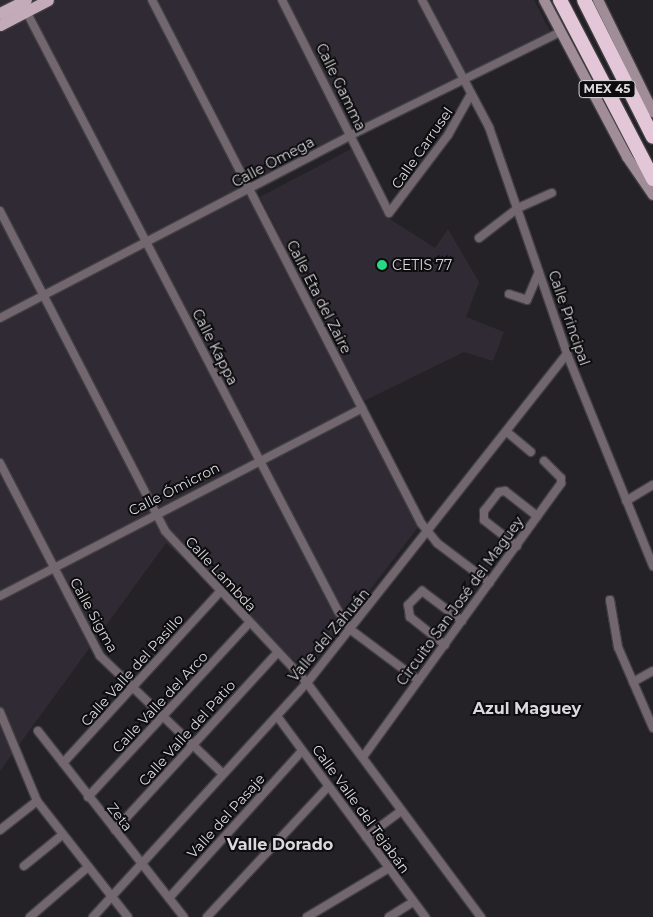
<!DOCTYPE html>
<meta charset="utf-8">
<style>
body{margin:0}
#map{position:relative;width:653px;height:917px;overflow:hidden;background:#242226;font-family:Montserrat,sans-serif}
div>[style]{position:absolute}
[style*='--x']{left:calc(var(--x)*1px);top:calc(var(--y)*1px);width:calc(var(--w)*1px);rotate:calc(var(--a)*1deg)}
.built>*{inset:0;background:#302a34}
.roads{filter:drop-shadow(1px 0 #413f43) drop-shadow(-1px 0 #413f43) drop-shadow(0 1px #413f43) drop-shadow(0 -1px #413f43)}
.street>*{height:8px;margin:-4px;padding:0 4px;transform-origin:4px;border-radius:4px;background:#72676e}
.secondary>*{height:10px;margin:-5px;padding:0 5px;transform-origin:5px;border-radius:5px;background:#a08d98}
.primary>*{height:11px;margin:-5.5px;padding:0 5.5px;transform-origin:5.5px;border-radius:5.5px;background:#c3abb9}
.highway>*{height:14px;margin:-7px;padding:0 7px;transform-origin:7px;border-radius:7px;background:#e3c6d7}
.dots>*{width:14px;height:14px;translate:-50% -50%;box-sizing:border-box;border:2px solid #0d0c0e;border-radius:50%}
span{translate:-50% -50%;white-space:nowrap;text-align:center;line-height:1.15;-webkit-text-stroke:4px #0d0c0e;paint-order:stroke}
.shield-label span{padding:1px 4px;background:#0d0c0e;border:1px solid;border-radius:4px;-webkit-text-stroke-width:0}
.shield-label{font-size:12px;color:#dad8db;font-weight:700}
.street-label{font-size:14px;color:#dad8db}
.poi-label{font-size:14px;color:#dad8db}
.left{translate:0 -50%;text-align:left}
.quarter-label{font-size:16px;color:#dad8db;font-weight:700}
</style>
<div id="map">
<div class="built">
<i style="clip-path:polygon(0 0,534px 0,552px 35px,255px 192px,419px 526px,307px 672px,166px 543px,0 771px)"></i>
<i style="clip-path:polygon(351px 149px,387px 217px,435px 248px,448px 229px,479px 282px,466px 317px,504px 332px,493px 361px,464px 352px,364px 401px,260px 197px)"></i>
</div>
<div class="roads">
<div class="street">
<i style="--x:152;--y:0;--w:588;--a:62.78"></i>
<i style="--x:421;--y:523;--w:26;--a:51"></i>
<i style="--x:437;--y:543;--w:66;--a:37"></i>
<i style="--x:282;--y:0;--w:238;--a:63.3"></i>
<i style="--x:389;--y:213;--w:98;--a:-52.9"></i>
<i style="--x:448;--y:135;--w:47;--a:-60.7"></i>
<i style="--x:422;--y:0;--w:144;--a:62.2"></i>
<i style="--x:489;--y:127;--w:240;--a:71"></i>
<i style="--x:567;--y:354;--w:229;--a:67.9"></i>
<i style="--x:25;--y:9;--w:679;--a:62.53"></i>
<i style="--x:338;--y:611;--w:23;--a:56"></i>
<i style="--x:351;--y:630;--w:84;--a:36.7"></i>
<i style="--x:0;--y:211;--w:360;--a:62.7"></i>
<i style="--x:165;--y:531;--w:208;--a:46.9"></i>
<i style="--x:307;--y:683;--w:292;--a:53.4"></i>
<i style="--x:479;--y:238;--w:49;--a:-37.6"></i>
<i style="--x:518;--y:208;--w:37;--a:-24"></i>
<i style="--x:509;--y:294;--w:19;--a:18"></i>
<i style="--x:527;--y:300;--w:30;--a:-67"></i>
<i style="--x:0;--y:318;--w:398;--a:-27.5"></i>
<i style="--x:353;--y:134;--w:231;--a:-26.2"></i>
<i style="--x:507;--y:432;--w:31;--a:40"></i>
<i style="--x:0;--y:463;--w:217;--a:62.6"></i>
<i style="--x:100;--y:656;--w:170;--a:43.8"></i>
<i style="--x:626;--y:501;--w:31;--a:-31"></i>
<i style="--x:517;--y:546;--w:42;--a:-141.8"></i>
<i style="--x:484;--y:520;--w:9;--a:-90"></i>
<i style="--x:484;--y:511;--w:24;--a:-52"></i>
<i style="--x:499;--y:492;--w:6;--a:-9"></i>
<i style="--x:505;--y:491;--w:41;--a:38"></i>
<i style="--x:0;--y:596;--w:408;--a:-27.4"></i>
<i style="--x:610;--y:600;--w:48;--a:80.3"></i>
<i style="--x:618;--y:647;--w:88;--a:66.6"></i>
<i style="--x:445;--y:645;--w:45;--a:-141.3"></i>
<i style="--x:410;--y:617;--w:12;--a:-99"></i>
<i style="--x:408;--y:605;--w:20;--a:-45"></i>
<i style="--x:422;--y:591;--w:50;--a:36.9"></i>
<i style="--x:633;--y:682;--w:23;--a:-29"></i>
<i style="--x:0;--y:712;--w:96;--a:67.4"></i>
<i style="--x:37;--y:801;--w:147;--a:51.9"></i>
<i style="--x:277;--y:716;--w:250;--a:53.6"></i>
<i style="--x:38;--y:731;--w:236;--a:51.9"></i>
<i style="--x:363;--y:757;--w:338;--a:-54.1"></i>
<i style="--x:561;--y:483;--w:5;--a:-90"></i>
<i style="--x:561;--y:478;--w:24;--a:-135"></i>
<i style="--x:63;--y:763;--w:231;--a:-47.5"></i>
<i style="--x:88;--y:797;--w:237;--a:-47.2"></i>
<i style="--x:0;--y:830;--w:47;--a:-38.1"></i>
<i style="--x:115;--y:830;--w:241;--a:-47.5"></i>
<i style="--x:366;--y:837;--w:44;--a:-36.6"></i>
<i style="--x:24;--y:866;--w:49;--a:-39.2"></i>
<i style="--x:169;--y:898;--w:198;--a:-47.9"></i>
<i style="--x:30;--y:917;--w:77;--a:-40.8"></i>
<i style="--x:93;--y:917;--w:317;--a:-47.6"></i>
<i style="--x:307;--y:683;--w:419;--a:-51.7"></i>
<i style="--x:207;--y:917;--w:178;--a:-47.1"></i>
<i style="--x:307;--y:917;--w:96;--a:-30.9"></i>
<i style="--x:389;--y:917;--w:28;--a:-32"></i>
</div>
<div class="secondary">
<i style="--x:544;--y:0;--w:178;--a:62.1"></i>
<i style="--x:627;--y:157;--w:46;--a:55.6"></i>
<i style="--x:598;--y:0;--w:125;--a:63.8"></i>
</div>
<div class="primary">
<i style="--x:0;--y:13;--w:29;--a:-27"></i>
<i style="--x:0;--y:25;--w:54;--a:-27.5"></i>
</div>
<div class="highway">
<i style="--x:560;--y:0;--w:202;--a:62.5"></i>
<i style="--x:584;--y:0;--w:153;--a:63.3"></i>
</div>
</div>
<div class="dots">
<i style="left:382px;top:265px;background:#29d885"></i>
</div>
<div class="shield-label">
<span style="left:607px;top:89px">MEX 45</span>
</div>
<div class="street-label">
<span style="left:341px;top:87px;rotate:64deg">Calle Gamma</span>
<span style="left:422px;top:148px;rotate:-55deg">Calle Carrusel</span>
<span style="left:273px;top:162px;rotate:-28deg">Calle Omega</span>
<span style="left:319px;top:297px;rotate:63deg">Calle Eta del Zaire</span>
<span style="left:569px;top:318px;rotate:71deg">Calle Principal</span>
<span style="left:215px;top:347px;rotate:63deg">Calle Kappa</span>
<span style="left:174px;top:489px;rotate:-27deg">Calle Ómicron</span>
<span style="left:221px;top:574px;rotate:47deg">Calle Lambda</span>
<span style="left:460px;top:601px;rotate:-54deg">Circuito San José del Maguey</span>
<span style="left:94px;top:615px;rotate:61deg">Calle Sigma</span>
<span style="left:329px;top:635px;rotate:-50deg">Valle del Zahuán</span>
<span style="left:132px;top:670px;rotate:-48deg">Calle Valle del Pasillo</span>
<span style="left:160px;top:702px;rotate:-47deg">Calle Valle del Arco</span>
<span style="left:187px;top:733px;rotate:-48deg">Calle Valle del Patio</span>
<span style="left:361px;top:809px;rotate:54deg">Calle Valle del Tejabán</span>
<span style="left:226px;top:816px;rotate:-48deg">Valle del Pasaje</span>
<span style="left:120px;top:817px;rotate:52deg">Zeta</span>
</div>
<div class="poi-label">
<span class="left" style="left:392px;top:265px">CETIS 77</span>
</div>
<div class="quarter-label">
<span style="left:527px;top:709px">Azul Maguey</span>
<span style="left:280px;top:845px">Valle Dorado</span>
</div>
</div>
